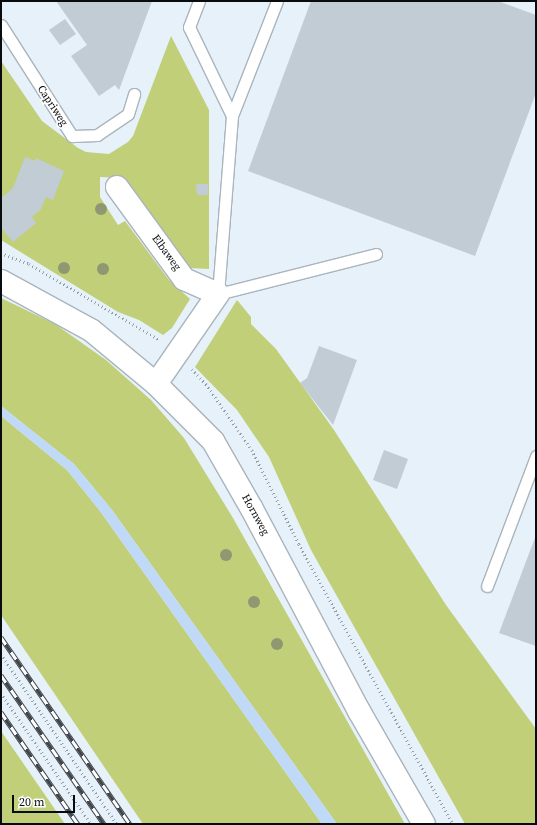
<!DOCTYPE html>
<style>
body{margin:0}
#map{position:relative;width:537px;height:825px;overflow:hidden;background:#e6f1fa;font-family:"Source Serif 4",serif}
div>[style]{position:absolute}
[style*='--x']{left:calc(var(--x)*1px);top:calc(var(--y)*1px);width:calc(var(--w)*1px);rotate:calc(var(--a)*1deg)}
.green>*{inset:0;background:#c0cf78}
.water>*{inset:0;background:#bfd9f7}
.building>*{inset:0;background:#c1ccd4}
.path>*{height:2.5px;margin-top:-1.25px;transform-origin:0;background:repeating-linear-gradient(90deg,#959da4 0 1px,transparent 0 4px)}
.roads{filter:drop-shadow(1px 0 #aab4bc) drop-shadow(-1px 0 #aab4bc) drop-shadow(0 1px #aab4bc) drop-shadow(0 -1px #aab4bc)}
.lane>*{height:11px;margin:-5.5px;padding:0 5.5px;transform-origin:5.5px;border-radius:5.5px;background:#fff}
.street>*{height:22px;margin:-11px;padding:0 11px;transform-origin:11px;border-radius:11px;background:#fff}
.secondary>*{height:22px;margin:-11px;padding:0 11px;transform-origin:11px;border-radius:11px;background:#fff}
.rail>*{height:4.5px;margin-top:-2.25px;transform-origin:0;background:repeating-linear-gradient(90deg,#fff 0 9px,#40454a 0 18px);box-sizing:border-box;border-block:1px solid #40454a}
.trees>*{width:12px;height:12px;margin:-6px;border-radius:50%;background:#8f9871}
span{translate:-50% -50%;white-space:nowrap;text-align:center;line-height:1.15;-webkit-text-stroke:3.5px #fff;paint-order:stroke}
.street-label{font-size:11px;color:#090c0f}
.frame{position:absolute;inset:0;border:2px solid #090c0f;pointer-events:none}
.scale{position:absolute;left:12px;top:795px;width:63px;height:18px;box-sizing:border-box;border:2px solid #090c0f;border-top:0;padding-left:5px;font-size:12px;line-height:14px;white-space:nowrap;color:#090c0f;-webkit-text-stroke:3px #fff;paint-order:stroke}
</style>
<div id="map">
<div class="green">
<i style="clip-path:polygon(171px 36px,209px 110px,209px 269px,189px 268px,125px 178px,100px 177px,100px 197px,118px 225px,125px 221px,169px 280px,190px 299px,172px 328px,163px 335px,139px 320px,118px 312px,1px 240px,1px 61px,42px 121px,78px 148px,86px 152px,109px 154px,128px 142px,133px 136px)"></i>
<i style="clip-path:polygon(1px 298px,55px 324px,106px 360px,151px 400px,184px 438px,233px 518px,405px 824px,337px 824px,112px 510px,74px 464px,1px 406px)"></i>
<i style="clip-path:polygon(237px 300px,251px 317px,251px 324px,276px 349px,334px 430px,446px 605px,536px 729px,536px 824px,465px 824px,311px 550px,269px 457px,237px 410px,195px 367px)"></i>
<i style="clip-path:polygon(1px 416px,67px 470px,100px 511px,322px 824px,143px 824px,1px 615px)"></i>
<i style="clip-path:polygon(1px 731px,65px 824px,1px 824px)"></i>
</div>
<div class="water">
<i style="clip-path:polygon(1px 406px,74px 464px,112px 510px,337px 824px,322px 824px,100px 511px,67px 470px,1px 416px)"></i>
</div>
<div class="building">
<i style="clip-path:polygon(56px 1px,152px 1px,119px 90px,115px 85px,99px 96px,71px 56px,87px 45px)"></i>
<i style="clip-path:polygon(311px 1px,498px 1px,536px 15px,536px 93px,475px 256px,248px 171px)"></i>
<i style="clip-path:polygon(65px 19px,76px 34px,60px 45px,49px 30px)"></i>
<i style="clip-path:polygon(25px 157px,35px 161px,36px 158px,64px 171px,53px 200px,46px 197px,41px 209px,32px 217px,36px 223px,13px 242px,1px 228px,1px 198px,13px 188px)"></i>
<i style="clip-path:polygon(196px 184px,208px 184px,208px 195px,197px 195px)"></i>
<i style="clip-path:polygon(319px 346px,357px 360px,333px 425px,300px 383px,307px 378px)"></i>
<i style="clip-path:polygon(384px 450px,408px 459px,397px 489px,373px 480px)"></i>
<i style="clip-path:polygon(536px 535px,536px 646px,499px 633px)"></i>
</div>
<div class="path">
<i style="--x:1;--y:253;--w:30;--a:21"></i>
<i style="--x:29;--y:264;--w:151;--a:30.1"></i>
<i style="--x:192;--y:369;--w:21;--a:47"></i>
<i style="--x:206;--y:384;--w:80;--a:55.1"></i>
<i style="--x:252;--y:450;--w:105;--a:63.4"></i>
<i style="--x:299;--y:544;--w:320;--a:61.2"></i>
<i style="--x:1;--y:654;--w:206;--a:55.7"></i>
<i style="--x:1;--y:693;--w:159;--a:55.5"></i>
</div>
<div class="roads">
<div class="lane">
<i style="--x:199;--y:1;--w:28;--a:111"></i>
<i style="--x:189;--y:27;--w:99;--a:64.2"></i>
<i style="--x:277;--y:1;--w:123;--a:111.4"></i>
<i style="--x:232;--y:116;--w:179;--a:94.5"></i>
<i style="--x:218;--y:294;--w:163;--a:-14.2"></i>
<i style="--x:1;--y:25;--w:132;--a:57.4"></i>
<i style="--x:72;--y:136;--w:25;--a:-2"></i>
<i style="--x:97;--y:135;--w:37;--a:-34"></i>
<i style="--x:128;--y:114;--w:21;--a:-73"></i>
<i style="--x:487;--y:586;--w:139;--a:-69.3"></i>
</div>
<div class="street">
<i style="--x:117;--y:187;--w:114;--a:53.9"></i>
<i style="--x:184;--y:279;--w:37;--a:24"></i>
<i style="--x:218;--y:294;--w:109;--a:124.6"></i>
</div>
<div class="secondary">
<i style="--x:1;--y:281;--w:102;--a:28.6"></i>
<i style="--x:91;--y:330;--w:85;--a:39.7"></i>
<i style="--x:156;--y:384;--w:81;--a:45"></i>
<i style="--x:213;--y:441;--w:78;--a:60.2"></i>
<i style="--x:252;--y:509;--w:229;--a:62.1"></i>
<i style="--x:359;--y:711;--w:130;--a:60.1"></i>
</div>
</div>
<div class="rail">
<i style="--x:1;--y:637;--w:227;--a:55.4"></i>
<i style="--x:1;--y:675;--w:181;--a:55.3"></i>
<i style="--x:1;--y:712;--w:136;--a:55.5"></i>
</div>
<div class="trees">
<i style="left:101px;top:209px"></i>
<i style="left:64px;top:268px"></i>
<i style="left:103px;top:269px"></i>
<i style="left:226px;top:555px"></i>
<i style="left:254px;top:602px"></i>
<i style="left:277px;top:644px"></i>
</div>
<div class="street-label">
<span style="left:52px;top:106px;rotate:57deg">Capriweg</span>
<span style="left:166px;top:253px;rotate:54deg">Elbaweg</span>
<span style="left:255px;top:515px;rotate:61deg">Hornweg</span>
</div>
<div class="frame"></div>
<div class="scale">20 m</div>
</div>
